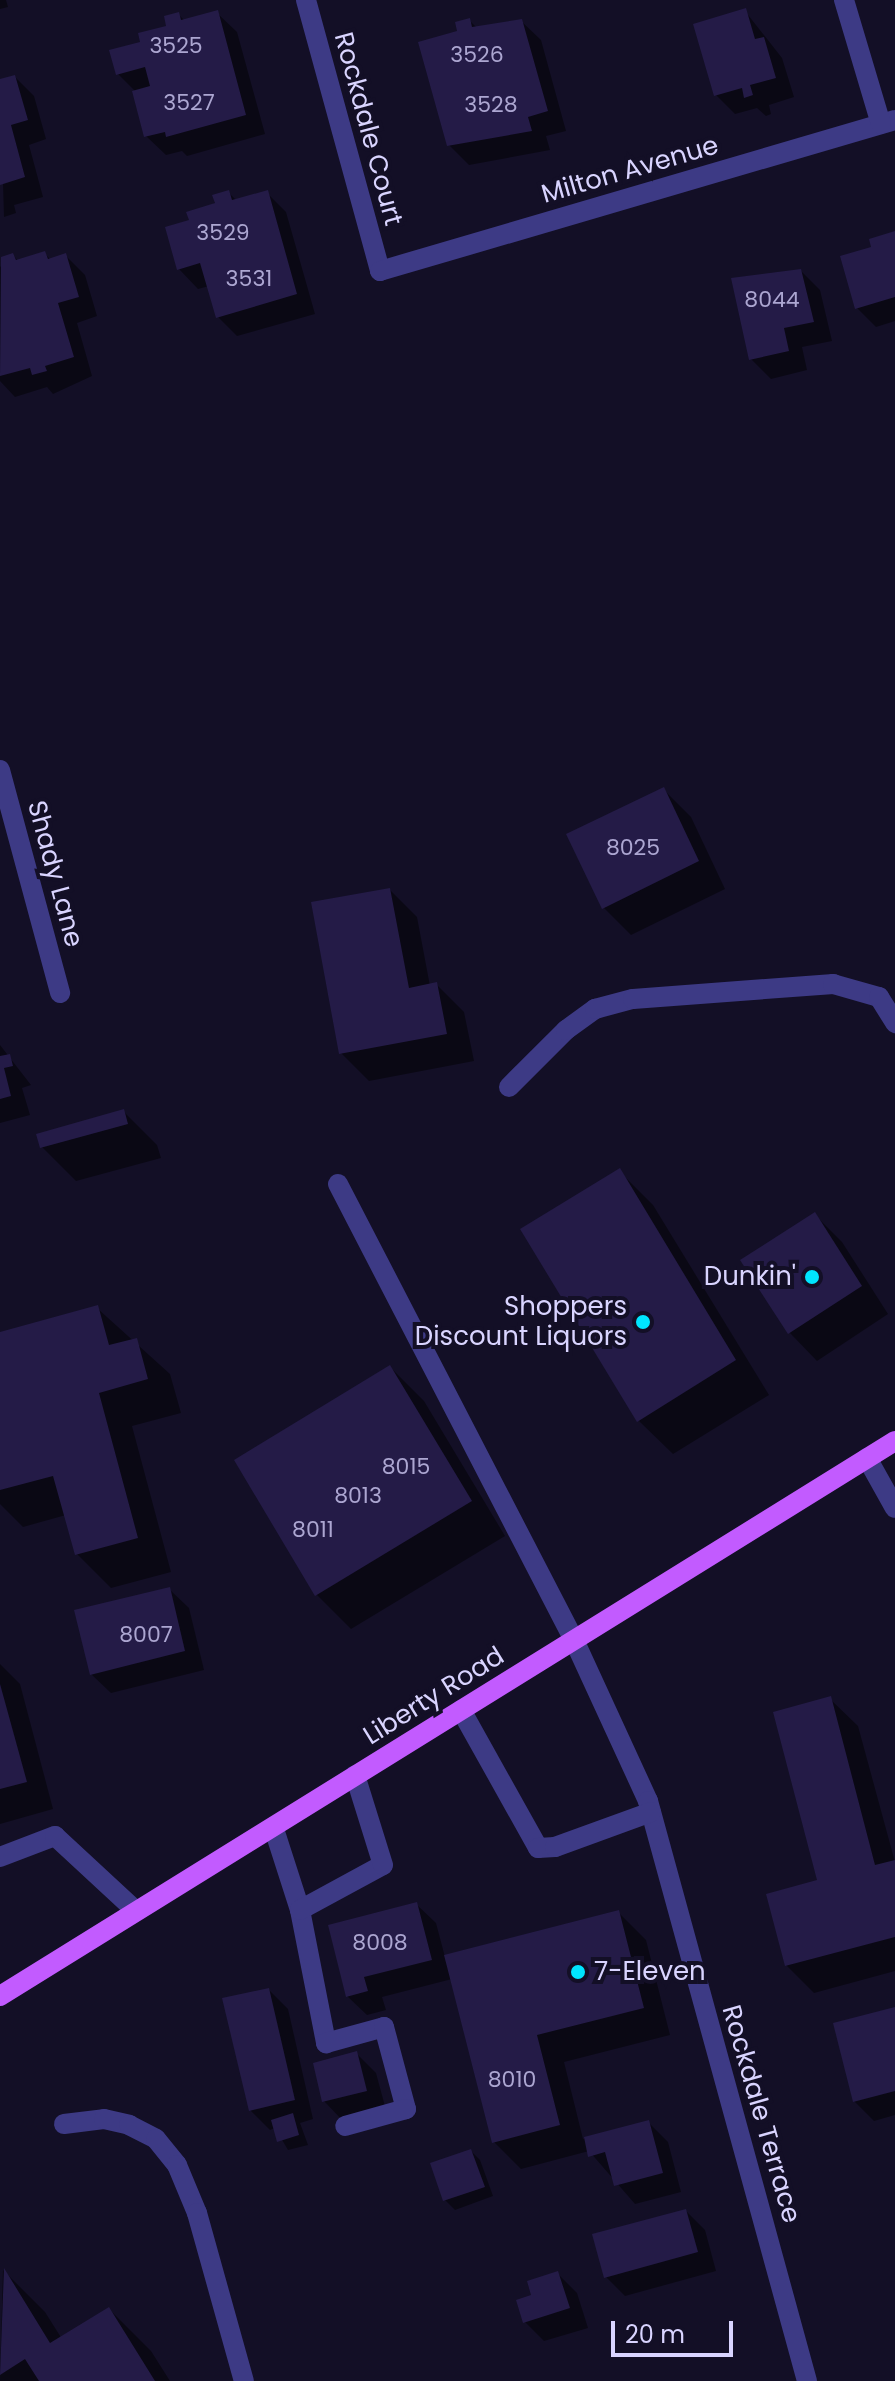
<!DOCTYPE html>
<style>
body{margin:0}
#map{position:relative;width:895px;height:2381px;overflow:hidden;background:#130f26;font-family:Poppins,sans-serif}
div>[style]{position:absolute}
[style*='--x']{left:calc(var(--x)*1px);top:calc(var(--y)*1px);width:calc(var(--w)*1px);rotate:calc(var(--a)*1deg)}
.shadow>*{inset:0;background:#0007}
.building>*{inset:0;background:#241b47}
.minor>*{height:20px;margin:-10px;padding:0 10px;transform-origin:10px;border-radius:10px;background:#3d3a85}
.major>*{height:20px;margin:-10px;padding:0 10px;transform-origin:10px;border-radius:10px;background:#c25bff}
.dots>*{width:22px;height:22px;translate:-50% -50%;box-sizing:border-box;border:4px solid #130f26;border-radius:50%}
span{translate:-50% -50%;white-space:nowrap;text-align:center;line-height:1.15;-webkit-text-stroke:8px #130f26;paint-order:stroke}
.number-label{font-size:22px;color:#aca6d1}
.number-label span{-webkit-text-stroke-width:0}
.street-label{font-size:26px;color:#d9d4ff}
.poi-label{font-size:26px;color:#d9d4ff}
.right{translate:-100% -50%;text-align:right}
.left{translate:0 -50%;text-align:left}
.scale{position:absolute;left:611px;top:2321px;width:122px;height:36px;box-sizing:border-box;border:4px solid #d9d4ff;border-top:0;padding-left:10px;font-size:24px;line-height:28px;white-space:nowrap;color:#d9d4ff;-webkit-text-stroke:6px #130f26;paint-order:stroke}
</style>
<div id="map">
<div class="shadow">
<i style="clip-path:polygon(0 0,6px 0,8px 7px,0 9px)"></i>
<i style="clip-path:polygon(745px 11px,782px 58px,794px 97px,769px 105px,771px 114px,766px 116px,757px 108px,735px 114px,716px 95px)"></i>
<i style="clip-path:polygon(217px 13px,237px 32px,265px 134px,187px 156px,182px 151px,166px 155px,146px 136px,136px 92px,118px 74px,143px 43px,169px 27px,178px 14px,185px 21px)"></i>
<i style="clip-path:polygon(469px 20px,477px 28px,521px 21px,541px 40px,566px 131px,546px 136px,550px 150px,469px 165px,449px 145px)"></i>
<i style="clip-path:polygon(15px 77px,34px 96px,46px 139px,29px 145px,43px 197px,14px 205px,16px 213px,4px 217px,0 81px)"></i>
<i style="clip-path:polygon(228px 192px,237px 201px,267px 193px,286px 212px,315px 314px,237px 336px,218px 317px,209px 286px,198px 289px,179px 269px,191px 222px)"></i>
<i style="clip-path:polygon(895px 233px,895px 321px,876px 327px,857px 308px,874px 249px)"></i>
<i style="clip-path:polygon(45px 254px,51px 260px,66px 256px,85px 275px,97px 316px,77px 323px,92px 376px,53px 394px,47px 387px,15px 397px,0 381px,0 267px,13px 255px,19px 262px)"></i>
<i style="clip-path:polygon(801px 271px,820px 290px,832px 341px,802px 347px,807px 370px,771px 379px,751px 359px)"></i>
<i style="clip-path:polygon(663px 789px,691px 817px,725px 889px,631px 935px,604px 908px)"></i>
<i style="clip-path:polygon(390px 890px,417px 917px,430px 986px,437px 985px,464px 1012px,474px 1061px,369px 1081px,341px 1053px)"></i>
<i style="clip-path:polygon(0 1045px,31px 1085px,22px 1088px,30px 1115px,0 1123px)"></i>
<i style="clip-path:polygon(123px 1111px,157px 1145px,161px 1158px,76px 1181px,42px 1147px)"></i>
<i style="clip-path:polygon(619px 1171px,653px 1205px,769px 1395px,673px 1454px,639px 1421px)"></i>
<i style="clip-path:polygon(814px 1214px,842px 1242px,888px 1314px,817px 1361px,790px 1333px,743px 1261px)"></i>
<i style="clip-path:polygon(97px 1308px,170px 1374px,181px 1413px,132px 1426px,171px 1572px,111px 1588px,77px 1554px,66px 1515px,23px 1527px,0 1504px,0 1334px)"></i>
<i style="clip-path:polygon(390px 1367px,424px 1401px,505px 1536px,351px 1629px,317px 1595px,236px 1461px)"></i>
<i style="clip-path:polygon(169px 1589px,189px 1608px,204px 1670px,111px 1693px,91px 1674px)"></i>
<i style="clip-path:polygon(0 1664px,20px 1684px,53px 1809px,0 1824px)"></i>
<i style="clip-path:polygon(830px 1699px,858px 1726px,895px 1862px,895px 1971px,814px 1993px,786px 1965px,820px 1882px)"></i>
<i style="clip-path:polygon(416px 1904px,436px 1923px,445px 1957px,618px 1912px,646px 1940px,670px 2035px,564px 2062px,583px 2139px,649px 2123px,668px 2142px,681px 2192px,635px 2204px,589px 2151px,521px 2169px,494px 2142px,452px 1979px,382px 1997px,386px 2010px,367px 2015px,347px 1996px)"></i>
<i style="clip-path:polygon(269px 1990px,288px 2009px,313px 2119px,300px 2123px,308px 2145px,288px 2150px,275px 2128px,270px 2130px,250px 2110px)"></i>
<i style="clip-path:polygon(895px 2009px,895px 2115px,874px 2121px,854px 2101px)"></i>
<i style="clip-path:polygon(357px 2054px,376px 2073px,386px 2110px,343px 2121px,324px 2101px)"></i>
<i style="clip-path:polygon(471px 2151px,480px 2160px,493px 2196px,455px 2210px,445px 2200px)"></i>
<i style="clip-path:polygon(686px 2211px,705px 2230px,716px 2271px,625px 2296px,606px 2277px)"></i>
<i style="clip-path:polygon(3px 2270px,45px 2312px,62px 2339px,109px 2309px,151px 2351px,170px 2381px,0 2381px)"></i>
<i style="clip-path:polygon(558px 2274px,577px 2293px,588px 2328px,544px 2341px,525px 2322px,533px 2296px)"></i>
</div>
<div class="building">
<i style="clip-path:polygon(746px 8px,755px 39px,764px 37px,776px 78px,750px 85px,753px 95px,744px 98px,742px 88px,714px 96px,693px 24px)"></i>
<i style="clip-path:polygon(218px 10px,246px 115px,166px 137px,165px 132px,144px 137px,132px 91px,150px 86px,145px 67px,116px 75px,109px 50px,140px 42px,138px 33px,166px 26px,164px 16px,179px 12px,181px 20px)"></i>
<i style="clip-path:polygon(470px 18px,472px 27px,522px 19px,548px 111px,528px 117px,532px 131px,447px 146px,418px 42px,457px 31px,455px 22px)"></i>
<i style="clip-path:polygon(15px 75px,28px 120px,11px 125px,25px 177px,0 185px,0 79px)"></i>
<i style="clip-path:polygon(229px 190px,232px 200px,268px 190px,297px 294px,216px 318px,200px 263px,177px 270px,165px 227px,189px 220px,186px 212px,215px 203px,212px 195px)"></i>
<i style="clip-path:polygon(895px 231px,895px 297px,855px 309px,840px 256px,871px 247px,869px 239px)"></i>
<i style="clip-path:polygon(45px 251px,48px 259px,66px 253px,79px 297px,58px 303px,74px 357px,45px 366px,47px 371px,32px 375px,30px 368px,0 376px,1px 257px,13px 253px,16px 260px)"></i>
<i style="clip-path:polygon(801px 269px,814px 322px,784px 328px,789px 351px,749px 360px,731px 278px)"></i>
<i style="clip-path:polygon(664px 787px,699px 861px,602px 909px,566px 834px)"></i>
<i style="clip-path:polygon(390px 888px,409px 988px,437px 982px,447px 1034px,339px 1054px,311px 902px)"></i>
<i style="clip-path:polygon(10px 1054px,13px 1066px,4px 1068px,11px 1096px,0 1099px,0 1056px)"></i>
<i style="clip-path:polygon(124px 1109px,128px 1124px,40px 1148px,36px 1134px)"></i>
<i style="clip-path:polygon(620px 1168px,736px 1360px,637px 1422px,520px 1229px)"></i>
<i style="clip-path:polygon(815px 1212px,862px 1286px,788px 1334px,740px 1260px)"></i>
<i style="clip-path:polygon(98px 1305px,109px 1345px,137px 1338px,148px 1379px,99px 1393px,138px 1538px,75px 1555px,53px 1476px,0 1490px,0 1332px)"></i>
<i style="clip-path:polygon(390px 1365px,472px 1501px,315px 1596px,234px 1460px)"></i>
<i style="clip-path:polygon(170px 1587px,185px 1651px,90px 1675px,74px 1610px)"></i>
<i style="clip-path:polygon(0 1684px,27px 1782px,0 1789px)"></i>
<i style="clip-path:polygon(831px 1696px,875px 1865px,895px 1860px,895px 1937px,785px 1966px,766px 1894px,817px 1880px,773px 1712px)"></i>
<i style="clip-path:polygon(417px 1902px,432px 1960px,364px 1977px,368px 1991px,346px 1997px,328px 1925px)"></i>
<i style="clip-path:polygon(619px 1910px,644px 2008px,537px 2035px,560px 2125px,492px 2143px,444px 1955px)"></i>
<i style="clip-path:polygon(269px 1988px,295px 2100px,249px 2111px,222px 1998px)"></i>
<i style="clip-path:polygon(895px 2007px,895px 2091px,853px 2102px,833px 2023px)"></i>
<i style="clip-path:polygon(357px 2051px,367px 2091px,322px 2102px,313px 2063px)"></i>
<i style="clip-path:polygon(293px 2113px,299px 2135px,277px 2142px,271px 2120px)"></i>
<i style="clip-path:polygon(649px 2120px,663px 2173px,614px 2186px,605px 2152px,588px 2157px,584px 2137px)"></i>
<i style="clip-path:polygon(471px 2149px,485px 2187px,443px 2201px,430px 2163px)"></i>
<i style="clip-path:polygon(686px 2209px,698px 2252px,604px 2278px,592px 2234px)"></i>
<i style="clip-path:polygon(4px 2268px,50px 2343px,109px 2307px,155px 2381px,39px 2381px,25px 2359px,0 2375px)"></i>
<i style="clip-path:polygon(558px 2271px,570px 2308px,523px 2323px,516px 2300px,531px 2295px,527px 2281px)"></i>
</div>
<div class="minor">
<i style="--x:306;--y:0;--w:281;--a:74.7"></i>
<i style="--x:380;--y:271;--w:537;--a:-16.34"></i>
<i style="--x:844;--y:0;--w:129;--a:73.4"></i>
<i style="--x:0;--y:770;--w:231;--a:74.9"></i>
<i style="--x:509;--y:1087;--w:81;--a:-45"></i>
<i style="--x:566;--y:1030;--w:36;--a:-36"></i>
<i style="--x:595;--y:1009;--w:39;--a:-15"></i>
<i style="--x:633;--y:999;--w:201;--a:-4.3"></i>
<i style="--x:833;--y:984;--w:48;--a:15.8"></i>
<i style="--x:879;--y:997;--w:31;--a:58"></i>
<i style="--x:338;--y:1184;--w:513;--a:62.64"></i>
<i style="--x:574;--y:1640;--w:177;--a:65.3"></i>
<i style="--x:648;--y:1801;--w:601;--a:74.67"></i>
<i style="--x:867;--y:1458;--w:57;--a:60.8"></i>
<i style="--x:461;--y:1710;--w:158;--a:60.8"></i>
<i style="--x:538;--y:1848;--w:17;--a:-3"></i>
<i style="--x:555;--y:1847;--w:102;--a:-20"></i>
<i style="--x:274;--y:1829;--w:85;--a:72.2"></i>
<i style="--x:300;--y:1910;--w:136;--a:78.9"></i>
<i style="--x:326;--y:2043;--w:60;--a:-15.4"></i>
<i style="--x:384;--y:2027;--w:85;--a:75"></i>
<i style="--x:406;--y:2109;--w:63;--a:164.4"></i>
<i style="--x:0;--y:1857;--w:59;--a:-20.9"></i>
<i style="--x:55;--y:1836;--w:110;--a:42.8"></i>
<i style="--x:300;--y:1910;--w:94;--a:-28.5"></i>
<i style="--x:383;--y:1865;--w:94;--a:-107.3"></i>
<i style="--x:64;--y:2124;--w:40;--a:-7.1"></i>
<i style="--x:104;--y:2119;--w:26;--a:13"></i>
<i style="--x:129;--y:2125;--w:30;--a:27"></i>
<i style="--x:156;--y:2139;--w:33;--a:51"></i>
<i style="--x:177;--y:2165;--w:52;--a:67.4"></i>
<i style="--x:197;--y:2213;--w:174;--a:74.4"></i>
</div>
<div class="major">
<i style="--x:0;--y:1996;--w:1053;--a:-31.8"></i>
</div>
<div class="dots">
<i style="left:812px;top:1277px;background:#00e5ff"></i>
<i style="left:643px;top:1322px;background:#00e5ff"></i>
<i style="left:578px;top:1972px;background:#00e5ff"></i>
</div>
<div class="number-label">
<span style="left:176px;top:46px">3525</span>
<span style="left:477px;top:55px">3526</span>
<span style="left:189px;top:103px">3527</span>
<span style="left:491px;top:105px">3528</span>
<span style="left:223px;top:233px">3529</span>
<span style="left:249px;top:279px">3531</span>
<span style="left:772px;top:300px">8044</span>
<span style="left:633px;top:848px">8025</span>
<span style="left:406px;top:1467px">8015</span>
<span style="left:358px;top:1496px">8013</span>
<span style="left:313px;top:1530px">8011</span>
<span style="left:146px;top:1635px">8007</span>
<span style="left:380px;top:1943px">8008</span>
<span style="left:512px;top:2080px">8010</span>
</div>
<div class="street-label">
<span style="left:368px;top:129px;rotate:75deg">Rockdale Court</span>
<span style="left:630px;top:170px;rotate:-16deg">Milton Avenue</span>
<span style="left:55px;top:874px;rotate:75deg">Shady Lane</span>
<span style="left:434px;top:1696px;rotate:-32deg">Liberty Road</span>
<span style="left:761px;top:2114px;rotate:74deg">Rockdale Terrace</span>
</div>
<div class="poi-label">
<span class="right" style="left:796px;top:1277px">Dunkin'</span>
<span class="right" style="left:627px;top:1322px">Shoppers<br>Discount Liquors</span>
<span class="left" style="left:594px;top:1972px">7-Eleven</span>
</div>
<div class="scale">20 m</div>
</div>
